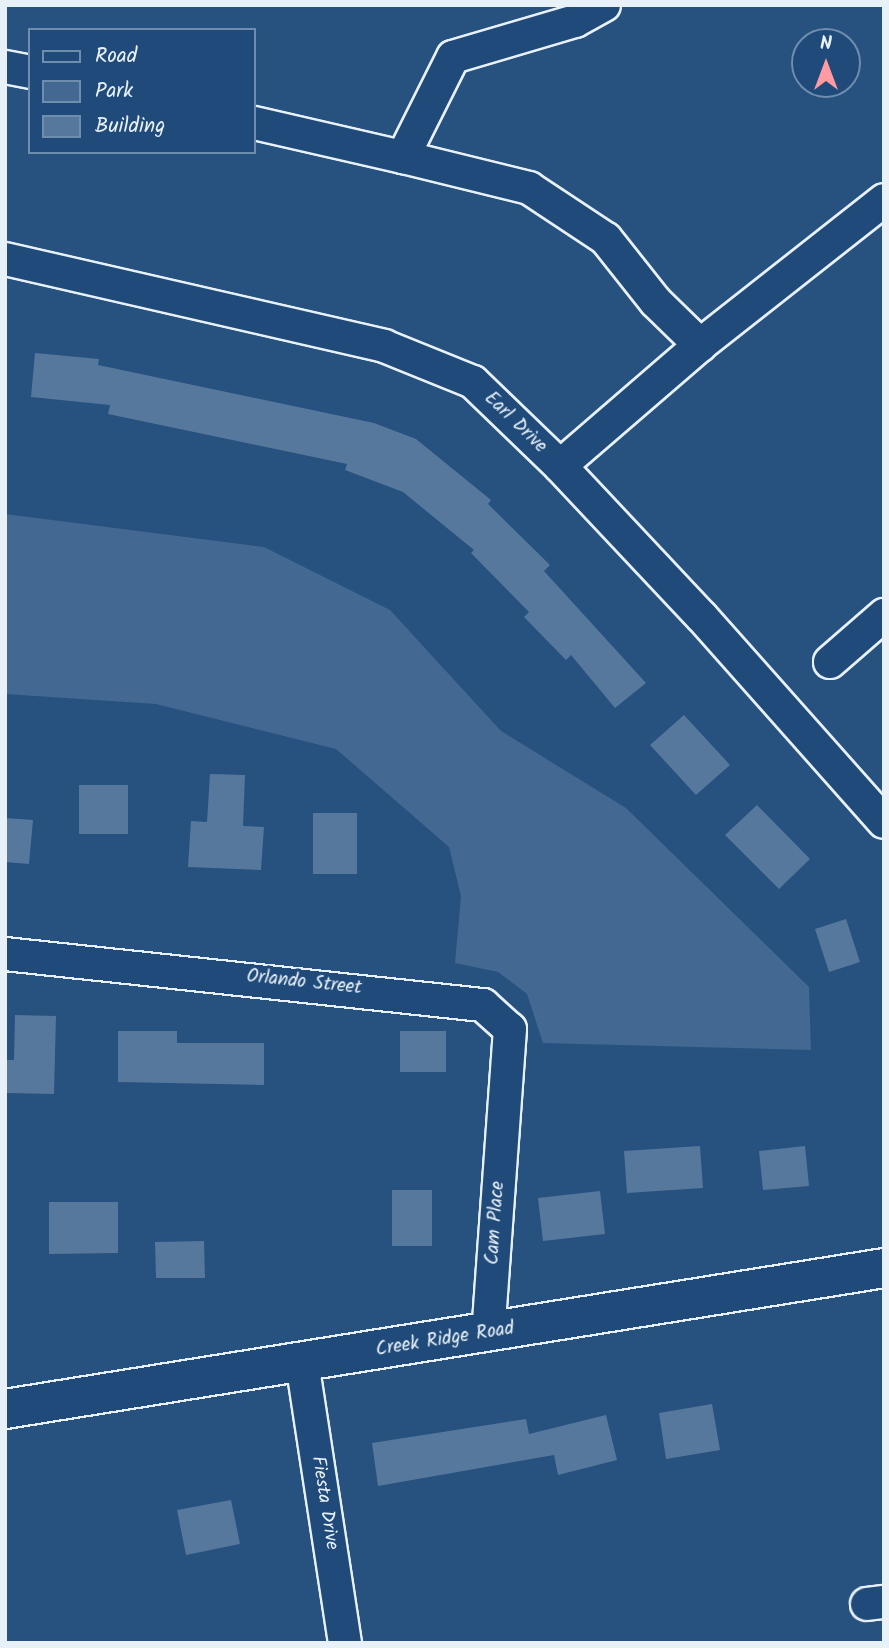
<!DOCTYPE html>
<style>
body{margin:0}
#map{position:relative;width:889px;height:1648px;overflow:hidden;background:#27517f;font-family:Kalam,sans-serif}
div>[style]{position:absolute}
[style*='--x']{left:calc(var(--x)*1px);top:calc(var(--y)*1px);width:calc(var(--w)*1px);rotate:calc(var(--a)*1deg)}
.green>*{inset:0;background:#436891}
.building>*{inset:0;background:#57789d}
.roads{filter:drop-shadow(2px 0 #e8f1f8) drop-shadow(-2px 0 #e8f1f8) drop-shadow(0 2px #e8f1f8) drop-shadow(0 -2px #e8f1f8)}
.minor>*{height:32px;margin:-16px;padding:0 16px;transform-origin:16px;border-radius:16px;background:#1f4a7a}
.major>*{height:38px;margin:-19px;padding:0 19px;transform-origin:19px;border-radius:19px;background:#1f4a7a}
span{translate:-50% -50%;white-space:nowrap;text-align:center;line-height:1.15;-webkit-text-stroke:6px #1f4a7a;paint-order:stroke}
.street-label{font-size:19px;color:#e8f1f8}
.frame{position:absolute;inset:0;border:7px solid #e8f1f8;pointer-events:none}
.legend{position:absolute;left:28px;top:28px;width:228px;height:126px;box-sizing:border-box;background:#1f4a7a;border:2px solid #6f8dac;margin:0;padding:9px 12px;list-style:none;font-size:21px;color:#e8f1f8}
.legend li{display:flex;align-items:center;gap:14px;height:35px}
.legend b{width:35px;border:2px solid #6f8dac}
.north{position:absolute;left:791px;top:28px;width:70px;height:70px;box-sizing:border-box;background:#1f4a7a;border:2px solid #6f8dac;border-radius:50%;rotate:0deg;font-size:19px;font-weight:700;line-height:28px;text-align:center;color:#e8f1f8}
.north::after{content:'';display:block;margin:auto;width:24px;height:32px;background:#ff9aa2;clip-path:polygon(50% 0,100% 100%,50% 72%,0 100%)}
</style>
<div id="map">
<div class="green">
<i style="clip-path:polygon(5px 514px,264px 547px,390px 610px,501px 731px,626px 808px,809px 987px,811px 1050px,543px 1043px,527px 994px,498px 972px,455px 963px,461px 896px,449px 847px,336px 749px,156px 704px,5px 694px)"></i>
</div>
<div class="building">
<i style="clip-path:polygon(35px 353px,99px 359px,98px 365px,374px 423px,416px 439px,491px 500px,488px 504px,550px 565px,544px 571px,646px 683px,615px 708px,571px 655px,566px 660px,524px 617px,529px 612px,471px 553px,474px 550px,403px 492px,345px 470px,347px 464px,108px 414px,110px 405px,31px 397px)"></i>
<i style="clip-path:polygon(684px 715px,730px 765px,696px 795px,650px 745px)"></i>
<i style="clip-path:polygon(210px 774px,245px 775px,243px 826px,264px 827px,261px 870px,188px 867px,191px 821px,207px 822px)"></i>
<i style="clip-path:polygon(79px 785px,128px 785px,128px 834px,79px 834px)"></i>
<i style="clip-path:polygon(757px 805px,810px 859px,779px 889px,725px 835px)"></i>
<i style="clip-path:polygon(313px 813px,357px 813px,357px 874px,313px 874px)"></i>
<i style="clip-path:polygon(5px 818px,33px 820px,29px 864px,5px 862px)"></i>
<i style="clip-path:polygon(846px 919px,860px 962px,829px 972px,815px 929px)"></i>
<i style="clip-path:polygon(15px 1015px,56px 1016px,54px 1094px,5px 1093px,5px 1060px,14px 1060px)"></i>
<i style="clip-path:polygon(118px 1031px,177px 1031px,177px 1043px,264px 1043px,264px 1085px,118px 1082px)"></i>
<i style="clip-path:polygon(400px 1031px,446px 1031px,446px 1072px,400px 1072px)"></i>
<i style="clip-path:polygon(700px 1146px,703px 1188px,627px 1193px,624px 1151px)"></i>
<i style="clip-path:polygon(805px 1146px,809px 1186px,763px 1190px,759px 1151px)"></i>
<i style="clip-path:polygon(392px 1190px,432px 1190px,432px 1246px,392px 1246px)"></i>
<i style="clip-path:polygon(600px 1191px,605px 1234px,543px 1241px,538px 1198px)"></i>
<i style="clip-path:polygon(49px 1202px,118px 1202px,118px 1253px,49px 1254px)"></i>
<i style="clip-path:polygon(204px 1241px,205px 1278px,156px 1278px,155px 1242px)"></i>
<i style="clip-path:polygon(712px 1404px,720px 1450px,666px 1459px,659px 1413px)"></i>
<i style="clip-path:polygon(606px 1415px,617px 1460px,558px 1475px,554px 1455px,378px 1486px,372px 1443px,526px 1419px,529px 1434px)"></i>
<i style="clip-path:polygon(231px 1500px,240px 1544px,186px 1555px,177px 1510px)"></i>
</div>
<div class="roads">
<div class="minor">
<i style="--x:604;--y:5;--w:33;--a:151"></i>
<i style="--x:575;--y:21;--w:127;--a:163.6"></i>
<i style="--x:453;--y:57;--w:112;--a:116.6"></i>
<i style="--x:403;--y:157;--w:130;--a:13.8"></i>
<i style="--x:529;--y:188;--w:92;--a:33.5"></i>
<i style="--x:606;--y:239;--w:80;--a:51.6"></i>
<i style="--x:656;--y:302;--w:62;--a:44.3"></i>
<i style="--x:700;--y:345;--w:234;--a:-38.2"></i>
<i style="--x:5;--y:67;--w:25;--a:11"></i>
<i style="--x:254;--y:123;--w:153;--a:12.9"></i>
<i style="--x:5;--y:259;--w:389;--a:12.9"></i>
<i style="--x:384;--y:346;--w:96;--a:22"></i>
<i style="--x:473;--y:382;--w:121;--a:44"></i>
<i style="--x:560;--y:466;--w:207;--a:46.8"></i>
<i style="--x:702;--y:617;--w:274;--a:48.4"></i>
<i style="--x:560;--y:466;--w:185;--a:-40.8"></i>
<i style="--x:830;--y:662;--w:72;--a:-41"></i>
<i style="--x:5;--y:954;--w:481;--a:6.1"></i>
<i style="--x:483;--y:1005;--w:36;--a:42"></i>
<i style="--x:510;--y:1029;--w:305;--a:94.1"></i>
<i style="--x:302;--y:1362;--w:284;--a:81.3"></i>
<i style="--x:867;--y:1604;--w:17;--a:-7"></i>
</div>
<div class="major">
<i style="--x:5;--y:1409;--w:890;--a:-9.11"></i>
</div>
</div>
<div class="street-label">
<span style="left:515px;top:423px;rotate:44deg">Earl Drive</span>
<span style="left:304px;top:983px;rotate:6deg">Orlando Street</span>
<span style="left:496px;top:1223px;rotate:-86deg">Cam Place</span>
<span style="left:445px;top:1340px;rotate:-9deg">Creek Ridge Road</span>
<span style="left:324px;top:1503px;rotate:81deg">Fiesta Drive</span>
</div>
<div class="frame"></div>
<ul class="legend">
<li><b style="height:9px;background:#1f4a7a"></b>Road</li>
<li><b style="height:19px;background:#436891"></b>Park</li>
<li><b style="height:19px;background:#57789d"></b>Building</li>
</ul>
<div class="north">N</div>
</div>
